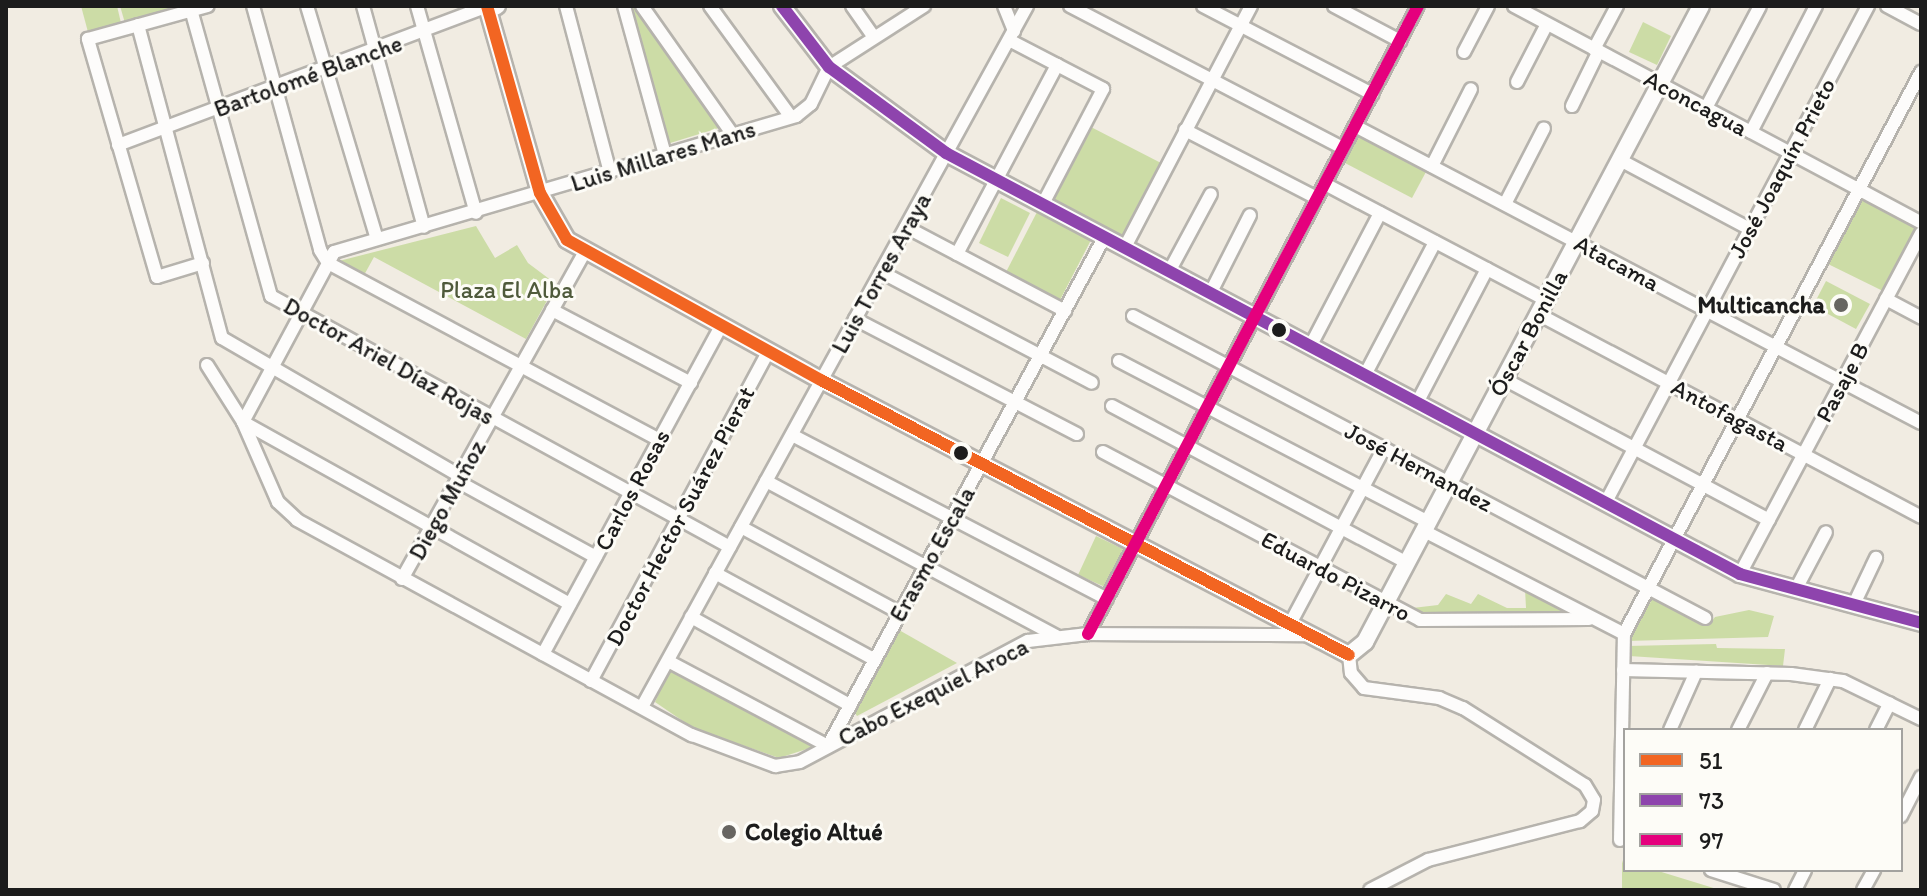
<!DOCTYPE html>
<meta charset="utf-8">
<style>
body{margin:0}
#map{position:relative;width:1927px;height:896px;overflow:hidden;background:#f1ece2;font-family:Itim,sans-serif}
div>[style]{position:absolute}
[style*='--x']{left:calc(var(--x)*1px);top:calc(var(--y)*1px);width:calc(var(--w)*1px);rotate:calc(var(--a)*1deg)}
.green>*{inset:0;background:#ccdca6}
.roads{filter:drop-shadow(2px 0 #b6b3ad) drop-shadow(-2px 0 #b6b3ad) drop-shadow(0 2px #b6b3ad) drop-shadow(0 -2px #b6b3ad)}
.minor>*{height:12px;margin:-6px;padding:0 6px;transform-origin:6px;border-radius:6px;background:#fdfcfb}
.tertiary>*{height:16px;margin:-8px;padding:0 8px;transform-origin:8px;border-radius:8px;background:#fdfcfb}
.bus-1>*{height:12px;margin:-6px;padding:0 6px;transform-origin:6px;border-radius:6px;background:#f26522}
.bus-2>*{height:12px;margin:-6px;padding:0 6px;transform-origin:6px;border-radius:6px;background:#8e44ad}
.bus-3>*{height:12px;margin:-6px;padding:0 6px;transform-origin:6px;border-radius:6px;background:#e5007d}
.dots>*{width:22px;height:22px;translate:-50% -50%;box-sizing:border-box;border:4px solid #fdfcf7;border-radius:50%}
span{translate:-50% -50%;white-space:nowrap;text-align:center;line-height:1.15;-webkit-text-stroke:6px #fdfcf7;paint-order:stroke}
.street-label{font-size:24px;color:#1c1c1c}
.park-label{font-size:24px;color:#4f5a3b}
.poi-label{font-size:24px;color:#1c1c1c;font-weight:700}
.right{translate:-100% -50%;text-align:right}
.left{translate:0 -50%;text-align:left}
.frame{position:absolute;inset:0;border:8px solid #1c1c1c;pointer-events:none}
.legend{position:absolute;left:1623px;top:728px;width:280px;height:144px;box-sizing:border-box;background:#fdfcf7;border:2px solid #a3a29f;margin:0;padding:10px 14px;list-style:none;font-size:24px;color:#1c1c1c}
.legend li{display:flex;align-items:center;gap:16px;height:40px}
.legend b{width:40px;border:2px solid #a3a29f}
</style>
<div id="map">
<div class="green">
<i style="clip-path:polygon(81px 6px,117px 6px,121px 23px,88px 32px)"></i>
<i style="clip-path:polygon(120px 6px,180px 6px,125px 23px)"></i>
<i style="clip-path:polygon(627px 6px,637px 6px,722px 127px,667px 144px)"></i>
<i style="clip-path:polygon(1643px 22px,1671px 36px,1657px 65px,1629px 52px)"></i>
<i style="clip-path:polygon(1089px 126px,1161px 163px,1124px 236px,1052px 200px)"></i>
<i style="clip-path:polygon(1359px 134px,1427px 170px,1412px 198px,1345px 163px)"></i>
<i style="clip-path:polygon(1001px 198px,1030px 213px,1008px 257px,979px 243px)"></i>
<i style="clip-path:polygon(1862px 199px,1918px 230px,1885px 292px,1828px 264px)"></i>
<i style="clip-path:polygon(1037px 212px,1091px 240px,1059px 302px,1005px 274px)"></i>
<i style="clip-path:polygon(476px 226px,495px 258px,517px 245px,528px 263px,556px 284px,526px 339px,374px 257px,363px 277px,335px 262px)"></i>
<i style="clip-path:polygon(1826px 281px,1870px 304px,1856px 329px,1813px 306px)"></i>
<i style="clip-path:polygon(1096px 536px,1123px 549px,1105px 587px,1078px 575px)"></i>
<i style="clip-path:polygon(1525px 589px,1572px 614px,1420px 618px,1404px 609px,1438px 605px,1446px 594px,1471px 604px,1478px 594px,1507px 608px,1526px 608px)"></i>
<i style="clip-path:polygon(1653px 598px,1708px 626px,1715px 617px,1749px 610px,1774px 616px,1768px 637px,1627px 641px)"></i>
<i style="clip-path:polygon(899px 630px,957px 663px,857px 716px,855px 713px)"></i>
<i style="clip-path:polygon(1716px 644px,1717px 648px,1785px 649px,1783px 666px,1629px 656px,1627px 646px)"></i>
<i style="clip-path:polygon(671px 667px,813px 747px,779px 758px,693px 728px,655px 702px)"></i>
<i style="clip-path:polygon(1622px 860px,1625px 870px,1655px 870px,1720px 890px,1622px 890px)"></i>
</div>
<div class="roads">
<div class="minor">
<i style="--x:190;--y:6;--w:301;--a:74.4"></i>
<i style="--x:271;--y:296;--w:523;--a:28.67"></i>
<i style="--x:253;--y:6;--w:253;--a:74.6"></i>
<i style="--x:320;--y:250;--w:15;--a:58"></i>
<i style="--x:328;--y:263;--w:376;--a:28.1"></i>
<i style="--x:307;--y:6;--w:243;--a:73.3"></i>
<i style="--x:363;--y:6;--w:229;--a:74.6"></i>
<i style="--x:417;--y:6;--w:215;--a:74.1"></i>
<i style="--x:566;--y:6;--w:172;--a:75.2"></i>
<i style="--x:624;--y:6;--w:155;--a:74.6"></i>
<i style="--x:642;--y:6;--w:158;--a:54.8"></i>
<i style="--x:710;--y:6;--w:137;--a:53.9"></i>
<i style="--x:852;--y:6;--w:37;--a:55"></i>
<i style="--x:1004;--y:6;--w:27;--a:68"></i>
<i style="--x:1070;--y:6;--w:308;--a:27.5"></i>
<i style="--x:1203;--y:6;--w:191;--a:27.5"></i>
<i style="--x:1334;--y:6;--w:75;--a:27.9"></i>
<i style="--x:1514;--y:6;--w:461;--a:28"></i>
<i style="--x:1887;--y:6;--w:38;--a:28"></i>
<i style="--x:138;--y:25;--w:324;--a:75"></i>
<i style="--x:222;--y:338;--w:275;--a:30.1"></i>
<i style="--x:1009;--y:40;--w:106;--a:27.5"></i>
<i style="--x:1103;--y:89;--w:130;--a:117.6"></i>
<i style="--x:1594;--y:49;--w:49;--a:-61.9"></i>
<i style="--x:1464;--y:52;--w:52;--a:-62.4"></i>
<i style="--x:1517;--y:82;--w:65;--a:-62.7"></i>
<i style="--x:1572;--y:106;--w:61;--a:-63.9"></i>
<i style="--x:1706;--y:108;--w:115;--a:-62.1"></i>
<i style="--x:1355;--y:126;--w:639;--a:27.69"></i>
<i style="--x:1185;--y:130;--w:148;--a:27.3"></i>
<i style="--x:1751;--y:132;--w:142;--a:-62.7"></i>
<i style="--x:118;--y:145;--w:394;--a:-20.6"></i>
<i style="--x:1620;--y:160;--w:147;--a:28"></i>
<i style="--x:1432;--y:166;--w:86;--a:-63.1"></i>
<i style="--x:1325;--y:184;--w:250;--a:27.7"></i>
<i style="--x:1505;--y:204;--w:85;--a:-62.8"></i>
<i style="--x:906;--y:227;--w:180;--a:27.8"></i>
<i style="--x:1125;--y:247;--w:272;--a:-62.4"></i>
<i style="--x:957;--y:254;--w:214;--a:-62.1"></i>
<i style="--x:203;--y:263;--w:48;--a:163.1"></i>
<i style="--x:157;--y:277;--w:248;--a:-106.2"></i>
<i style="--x:88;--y:39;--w:124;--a:-15.4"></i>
<i style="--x:1170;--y:270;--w:86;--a:-61.7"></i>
<i style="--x:881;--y:272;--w:238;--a:27.7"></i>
<i style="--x:1211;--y:292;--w:86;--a:-63.1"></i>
<i style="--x:1886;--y:299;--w:40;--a:28"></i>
<i style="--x:552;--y:310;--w:157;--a:27.7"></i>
<i style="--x:1538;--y:314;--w:433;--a:27.9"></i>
<i style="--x:1133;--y:316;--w:647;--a:27.83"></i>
<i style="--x:855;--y:319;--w:250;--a:27.4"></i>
<i style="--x:1311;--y:345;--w:149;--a:-62.4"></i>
<i style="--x:1119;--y:361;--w:348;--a:27.5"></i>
<i style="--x:207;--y:365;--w:67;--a:57.7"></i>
<i style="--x:243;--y:422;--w:87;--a:66.4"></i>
<i style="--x:278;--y:502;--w:26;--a:43"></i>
<i style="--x:297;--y:520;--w:450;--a:28.6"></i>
<i style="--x:692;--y:735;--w:89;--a:20.5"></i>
<i style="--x:775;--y:766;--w:25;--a:-9"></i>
<i style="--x:800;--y:762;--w:258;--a:-28"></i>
<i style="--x:1028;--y:641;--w:60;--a:-6.7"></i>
<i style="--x:1088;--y:634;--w:219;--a:0.3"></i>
<i style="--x:1366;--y:373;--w:148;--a:-62.2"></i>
<i style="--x:1504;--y:379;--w:300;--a:28"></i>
<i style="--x:1418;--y:401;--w:149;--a:-62.4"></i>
<i style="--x:1112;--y:406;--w:334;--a:28"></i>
<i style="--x:243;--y:422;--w:193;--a:-61.8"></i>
<i style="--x:334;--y:252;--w:482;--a:-16.4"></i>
<i style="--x:796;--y:116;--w:19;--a:-39"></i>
<i style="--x:811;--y:104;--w:41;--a:-64.1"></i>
<i style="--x:829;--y:67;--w:113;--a:-32.7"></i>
<i style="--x:243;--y:422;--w:374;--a:29.1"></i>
<i style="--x:792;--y:435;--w:355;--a:27.5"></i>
<i style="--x:1103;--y:452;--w:359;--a:27.9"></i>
<i style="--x:1420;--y:620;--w:169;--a:-0.3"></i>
<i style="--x:457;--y:481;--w:158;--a:28.7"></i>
<i style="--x:766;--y:481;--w:329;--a:28.1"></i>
<i style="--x:1607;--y:500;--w:559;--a:-62.15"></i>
<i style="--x:741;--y:527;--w:181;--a:28.4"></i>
<i style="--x:1424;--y:531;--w:225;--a:27.2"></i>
<i style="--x:715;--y:573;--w:182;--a:28.5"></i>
<i style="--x:1740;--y:574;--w:386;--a:-62"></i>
<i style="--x:402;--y:579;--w:375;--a:-60.8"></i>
<i style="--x:1796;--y:589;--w:64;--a:-62.2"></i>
<i style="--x:1855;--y:602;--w:49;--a:-64.5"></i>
<i style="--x:691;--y:617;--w:182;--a:29"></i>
<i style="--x:1290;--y:624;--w:200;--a:-61.9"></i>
<i style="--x:1088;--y:634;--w:709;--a:-62.28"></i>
<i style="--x:543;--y:654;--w:373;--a:-61.5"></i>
<i style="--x:1349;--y:655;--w:18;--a:84"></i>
<i style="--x:1351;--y:673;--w:20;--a:49"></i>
<i style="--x:1364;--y:688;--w:76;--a:7.6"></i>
<i style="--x:1439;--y:698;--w:26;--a:23"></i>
<i style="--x:1463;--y:708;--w:144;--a:32.3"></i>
<i style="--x:1585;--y:785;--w:17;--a:59"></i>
<i style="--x:1594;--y:800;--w:11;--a:100"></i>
<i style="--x:1592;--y:811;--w:16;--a:140"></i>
<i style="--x:1580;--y:821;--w:157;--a:165.6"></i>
<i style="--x:1428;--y:860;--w:65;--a:152.7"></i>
<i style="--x:668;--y:661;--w:181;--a:28"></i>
<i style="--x:828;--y:746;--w:580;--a:-61.49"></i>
<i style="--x:1623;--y:670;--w:168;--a:1.4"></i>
<i style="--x:1791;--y:674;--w:52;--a:7.7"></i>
<i style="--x:1843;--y:681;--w:87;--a:26"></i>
<i style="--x:591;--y:681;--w:374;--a:-61.7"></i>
<i style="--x:642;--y:707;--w:800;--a:-61.22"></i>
<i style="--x:1670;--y:730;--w:64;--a:-65.9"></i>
<i style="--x:1738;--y:730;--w:64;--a:-63"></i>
<i style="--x:1805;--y:730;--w:57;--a:-63.9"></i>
<i style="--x:1876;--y:730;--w:30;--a:-63"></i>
<i style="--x:1901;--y:816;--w:44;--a:-62.9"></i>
<i style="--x:1620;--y:840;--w:206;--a:-88.9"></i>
<i style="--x:1624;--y:634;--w:636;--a:-62.14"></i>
<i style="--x:1711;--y:870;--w:66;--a:17.6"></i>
<i style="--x:1795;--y:890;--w:22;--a:-63"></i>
<i style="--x:1863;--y:890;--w:23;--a:-61"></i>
</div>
<div class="tertiary">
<i style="--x:497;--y:6;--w:10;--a:156"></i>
<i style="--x:488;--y:10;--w:190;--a:74.1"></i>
<i style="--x:540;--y:193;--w:54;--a:60.1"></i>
<i style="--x:567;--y:240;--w:290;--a:28.9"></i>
<i style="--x:821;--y:380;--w:595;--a:27.51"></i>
<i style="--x:1349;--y:655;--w:21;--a:-39"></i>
<i style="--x:1365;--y:642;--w:719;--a:-62.15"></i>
<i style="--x:782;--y:6;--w:77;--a:52.4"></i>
<i style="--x:829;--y:67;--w:145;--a:36.3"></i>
<i style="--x:946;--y:153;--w:899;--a:27.93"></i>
<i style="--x:1740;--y:574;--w:188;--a:15.1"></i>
</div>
</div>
<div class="bus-1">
<i style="--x:487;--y:6;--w:194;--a:74.2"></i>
<i style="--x:540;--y:193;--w:54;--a:60.1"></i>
<i style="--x:567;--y:240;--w:290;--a:28.9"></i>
<i style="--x:821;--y:380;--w:595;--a:27.51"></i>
</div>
<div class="bus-2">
<i style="--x:782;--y:6;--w:77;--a:52.4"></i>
<i style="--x:829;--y:67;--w:145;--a:36.3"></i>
<i style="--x:946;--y:153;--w:899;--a:27.93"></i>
<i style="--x:1740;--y:574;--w:188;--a:15.1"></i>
</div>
<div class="bus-3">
<i style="--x:1088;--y:634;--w:709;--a:-62.28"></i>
</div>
<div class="dots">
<i style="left:1841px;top:305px;background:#676561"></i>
<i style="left:1279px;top:330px;background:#1c1c1c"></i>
<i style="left:961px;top:453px;background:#1c1c1c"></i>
<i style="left:729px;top:832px;background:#676561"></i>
</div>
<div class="street-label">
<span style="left:308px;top:76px;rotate:-20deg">Bartolomé Blanche</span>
<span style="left:1696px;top:103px;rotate:28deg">Aconcagua</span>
<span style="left:663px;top:156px;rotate:-17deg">Luis Millares Mans</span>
<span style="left:1782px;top:168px;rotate:-62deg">José Joaquín Prieto</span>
<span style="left:1617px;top:263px;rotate:28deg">Atacama</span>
<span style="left:881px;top:273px;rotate:-61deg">Luis Torres Araya</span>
<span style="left:1528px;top:333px;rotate:-62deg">Óscar Bonilla</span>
<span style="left:389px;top:361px;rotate:29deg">Doctor Ariel Díaz Rojas</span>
<span style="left:1842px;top:382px;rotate:-62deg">Pasaje B</span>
<span style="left:1730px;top:415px;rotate:28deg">Antofagasta</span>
<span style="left:1419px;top:467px;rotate:28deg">José Hernandez</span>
<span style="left:632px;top:490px;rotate:-62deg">Carlos Rosas</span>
<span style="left:447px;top:500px;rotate:-61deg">Diego Muñoz</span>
<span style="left:680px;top:516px;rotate:-62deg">Doctor Hector Suárez Pierat</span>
<span style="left:932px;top:554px;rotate:-61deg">Erasmo Escala</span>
<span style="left:1336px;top:576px;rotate:28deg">Eduardo Pizarro</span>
<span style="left:933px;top:692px;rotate:-27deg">Cabo Exequiel Aroca</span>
</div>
<div class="park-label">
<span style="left:507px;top:290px">Plaza El Alba</span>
</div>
<div class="poi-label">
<span class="right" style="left:1825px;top:305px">Multicancha</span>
<span class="left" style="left:745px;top:832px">Colegio Altué</span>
</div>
<div class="frame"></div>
<ul class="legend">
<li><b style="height:10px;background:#f26522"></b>51</li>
<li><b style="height:10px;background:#8e44ad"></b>73</li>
<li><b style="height:10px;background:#e5007d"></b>97</li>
</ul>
</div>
